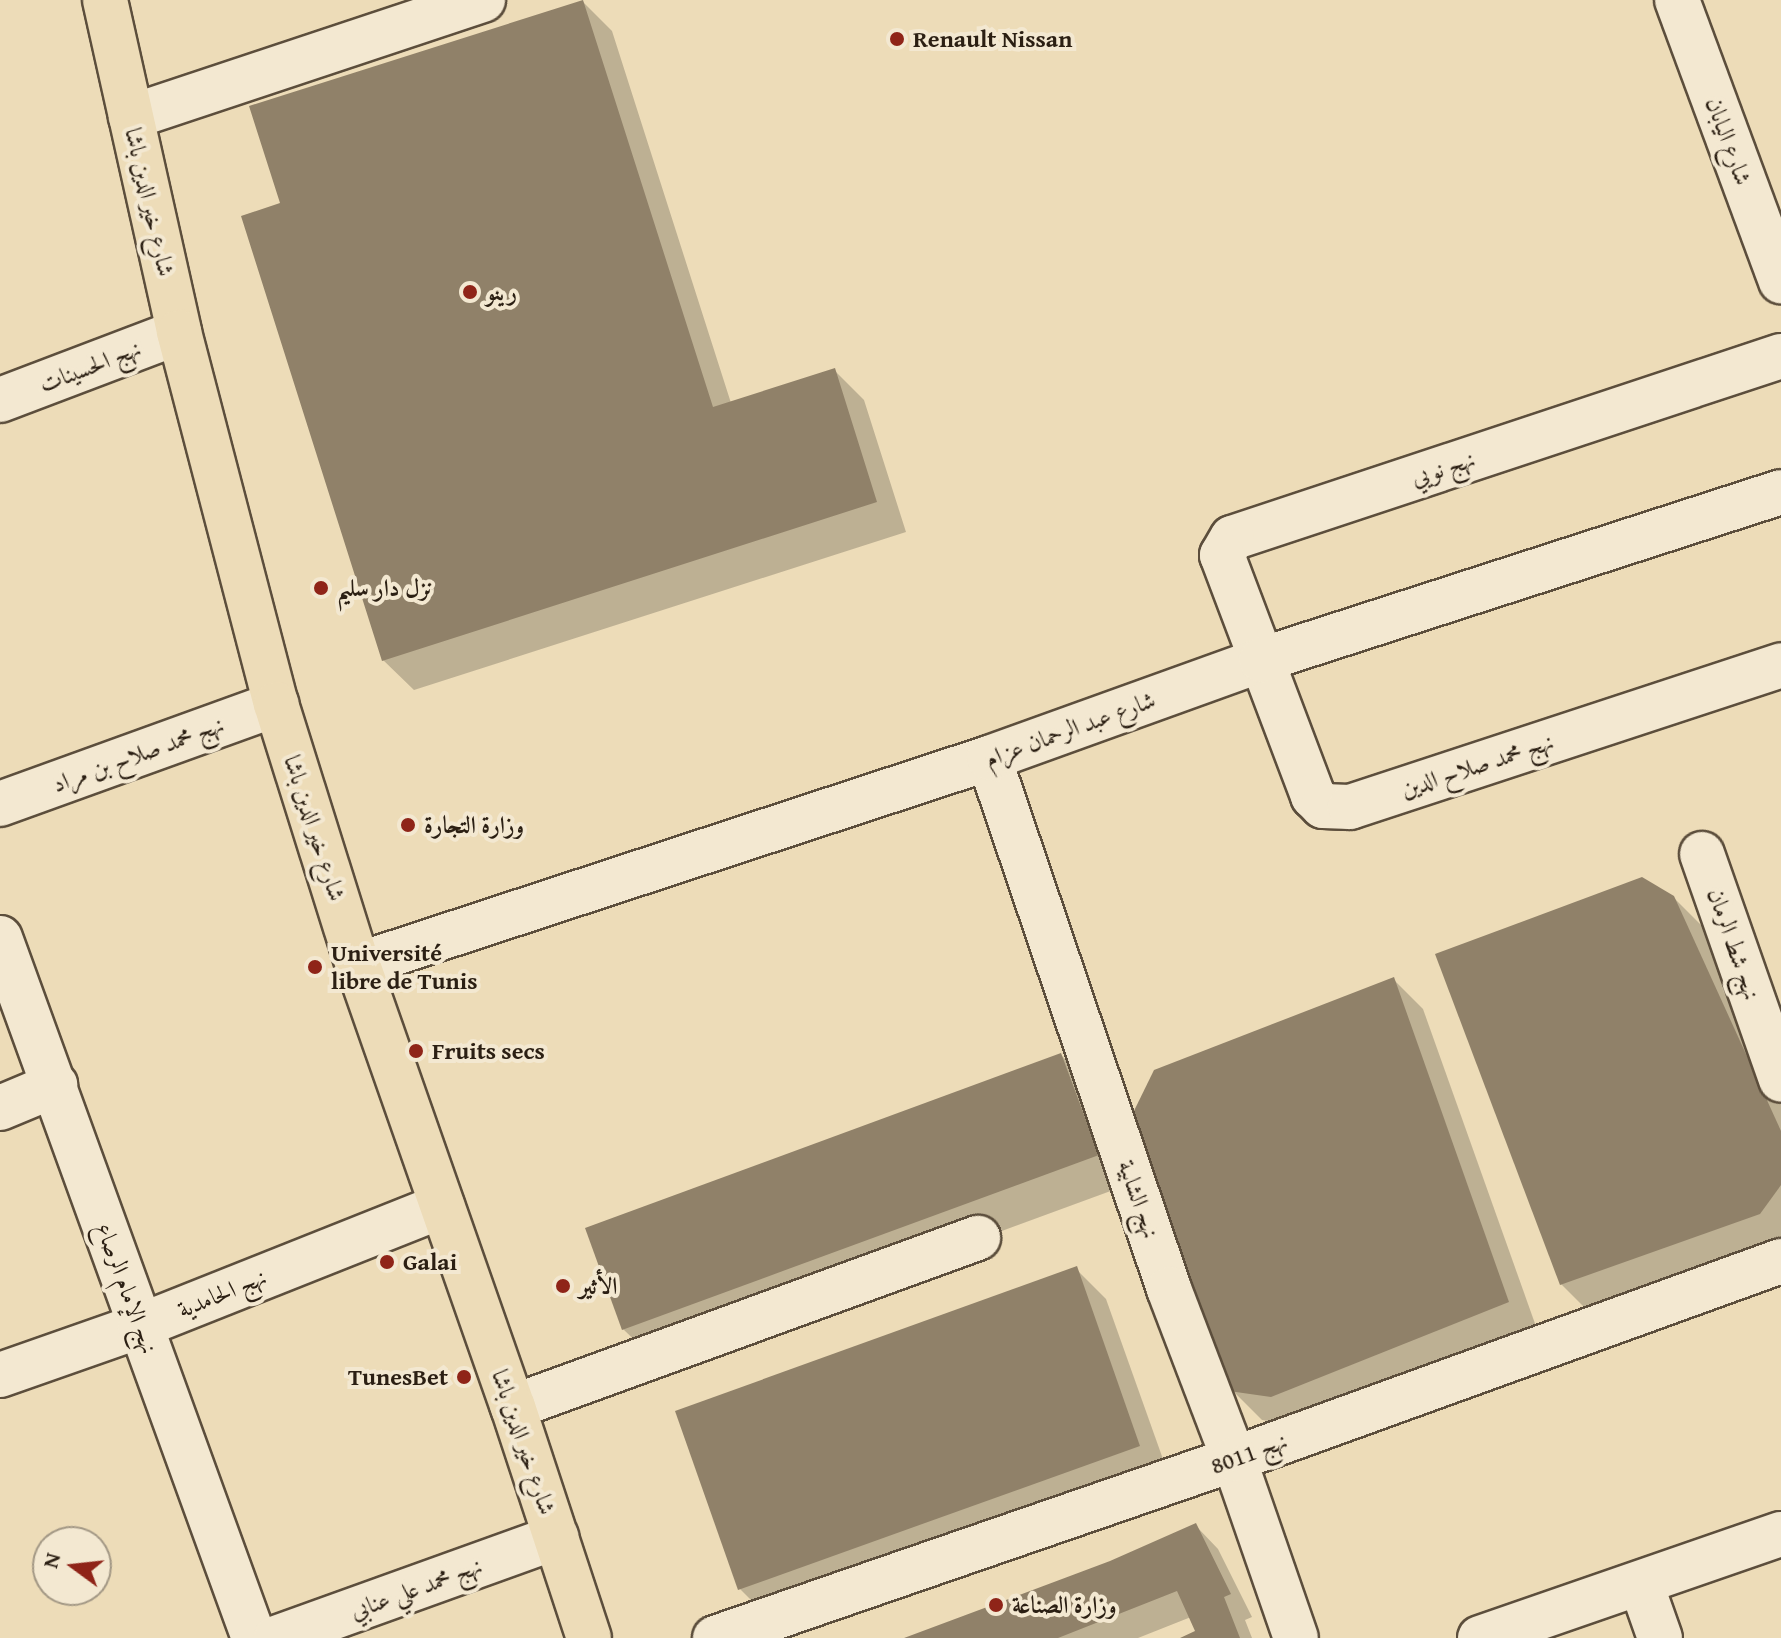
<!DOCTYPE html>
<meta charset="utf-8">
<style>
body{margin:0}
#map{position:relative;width:1781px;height:1638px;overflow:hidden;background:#eddcb8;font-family:"Gentium Book Plus",Amiri,serif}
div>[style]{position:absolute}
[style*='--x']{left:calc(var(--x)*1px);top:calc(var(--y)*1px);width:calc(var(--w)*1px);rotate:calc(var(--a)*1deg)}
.shadow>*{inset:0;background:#0003}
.building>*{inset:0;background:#908169}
.roads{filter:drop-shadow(2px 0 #5c4e3c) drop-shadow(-2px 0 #5c4e3c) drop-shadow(0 2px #5c4e3c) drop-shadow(0 -2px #5c4e3c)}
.minor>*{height:44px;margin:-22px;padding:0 22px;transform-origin:22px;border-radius:22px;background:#f3e8d1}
.major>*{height:44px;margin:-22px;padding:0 22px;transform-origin:22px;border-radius:22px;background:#eddcb8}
.dots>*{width:22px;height:22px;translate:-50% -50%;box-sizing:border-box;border:4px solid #f3e8d1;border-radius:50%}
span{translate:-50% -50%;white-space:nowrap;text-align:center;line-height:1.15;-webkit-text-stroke:8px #f3e8d1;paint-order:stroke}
.poi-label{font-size:24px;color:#2b1f13;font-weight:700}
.left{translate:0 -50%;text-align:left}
.right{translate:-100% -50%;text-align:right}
.street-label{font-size:24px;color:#2b1f13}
.north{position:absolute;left:32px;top:1526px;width:80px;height:80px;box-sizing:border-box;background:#f3e8d1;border:2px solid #a39885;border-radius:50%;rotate:285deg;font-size:22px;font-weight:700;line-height:32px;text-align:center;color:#2b1f13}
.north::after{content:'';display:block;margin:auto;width:28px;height:36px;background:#8f2418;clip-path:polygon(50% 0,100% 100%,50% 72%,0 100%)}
</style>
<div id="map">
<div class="shadow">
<i style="clip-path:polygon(582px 1px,612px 31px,731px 403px,834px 370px,864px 400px,906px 532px,414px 690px,383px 660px,282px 205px)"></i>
<i style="clip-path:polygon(1673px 897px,1704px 928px,1781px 1098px,1781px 1247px,1591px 1314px,1561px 1284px)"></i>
<i style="clip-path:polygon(1393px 979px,1423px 1009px,1538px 1332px,1302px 1426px,1262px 1420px,1231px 1389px)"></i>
<i style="clip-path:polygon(1061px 1055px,1091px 1085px,1127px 1185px,654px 1359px,623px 1329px)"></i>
<i style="clip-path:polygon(1076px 1269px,1106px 1299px,1169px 1476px,770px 1619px,740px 1589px)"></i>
<i style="clip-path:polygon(1196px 1526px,1218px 1549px,1252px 1617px,1245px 1620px,1252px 1638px,1184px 1638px,1198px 1632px,1191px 1617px,1138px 1638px,910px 1638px,1111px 1563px)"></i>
</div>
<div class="building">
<i style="clip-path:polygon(583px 0,713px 407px,835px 368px,877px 502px,382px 661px,241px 216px,280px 203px,249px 106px)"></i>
<i style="clip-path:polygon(1642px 877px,1674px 896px,1781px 1131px,1781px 1185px,1760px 1214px,1560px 1285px,1435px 954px)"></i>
<i style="clip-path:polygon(1394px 977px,1509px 1302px,1271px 1397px,1229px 1391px,1131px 1117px,1154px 1070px)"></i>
<i style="clip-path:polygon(1061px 1053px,1099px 1155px,622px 1330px,585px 1228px)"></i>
<i style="clip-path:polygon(1077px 1266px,1140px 1446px,738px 1590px,675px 1411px)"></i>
<i style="clip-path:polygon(1196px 1523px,1231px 1594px,1224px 1597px,1240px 1638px,1180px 1638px,1195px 1631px,1177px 1591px,1058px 1638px,904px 1638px,1110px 1561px)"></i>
</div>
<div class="roads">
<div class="minor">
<i style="--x:1677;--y:0;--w:300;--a:69.7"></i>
<i style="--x:131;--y:117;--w:371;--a:-18.4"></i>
<i style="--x:1781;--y:356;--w:578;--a:161.66"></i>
<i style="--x:1232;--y:538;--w:20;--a:120"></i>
<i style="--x:1222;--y:555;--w:258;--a:69.3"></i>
<i style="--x:1313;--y:796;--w:14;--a:45"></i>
<i style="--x:1323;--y:806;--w:27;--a:2"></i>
<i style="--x:1350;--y:807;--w:454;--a:-18.2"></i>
<i style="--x:0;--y:400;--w:191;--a:-20.8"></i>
<i style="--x:989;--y:758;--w:561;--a:71.27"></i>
<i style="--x:1169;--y:1289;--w:182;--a:69.1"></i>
<i style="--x:1234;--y:1459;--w:189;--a:70.9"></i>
<i style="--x:0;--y:804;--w:294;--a:-19.9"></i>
<i style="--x:1702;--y:854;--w:239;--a:70.7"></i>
<i style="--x:0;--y:938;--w:745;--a:70.06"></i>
<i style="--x:358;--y:965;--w:664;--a:-18.16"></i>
<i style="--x:989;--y:758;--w:289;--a:-19.8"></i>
<i style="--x:1261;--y:660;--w:546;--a:-17.9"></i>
<i style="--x:0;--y:1108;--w:60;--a:-22.7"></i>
<i style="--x:0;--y:1375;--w:148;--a:-19.3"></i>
<i style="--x:140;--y:1326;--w:325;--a:-21.7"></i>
<i style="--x:513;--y:1407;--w:495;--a:-20"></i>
<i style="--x:1641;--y:1584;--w:57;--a:70.6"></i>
<i style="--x:276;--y:1638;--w:298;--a:-19.8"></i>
<i style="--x:715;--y:1638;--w:549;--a:-19.03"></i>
<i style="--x:1234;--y:1459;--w:582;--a:-19.9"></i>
<i style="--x:1480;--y:1638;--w:318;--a:-19.1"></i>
</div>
<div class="major">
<i style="--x:105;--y:0;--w:340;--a:77.4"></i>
<i style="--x:179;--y:332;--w:384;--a:75.4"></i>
<i style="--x:276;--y:704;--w:274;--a:72.6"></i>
<i style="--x:358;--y:965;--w:468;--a:70.7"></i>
<i style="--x:513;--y:1407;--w:243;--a:71.8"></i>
</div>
</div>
<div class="dots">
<i style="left:897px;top:39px;background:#8f2418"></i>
<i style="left:470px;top:292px;background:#8f2418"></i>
<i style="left:321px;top:588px;background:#8f2418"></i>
<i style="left:408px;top:825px;background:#8f2418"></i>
<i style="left:315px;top:967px;background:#8f2418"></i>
<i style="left:416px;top:1051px;background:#8f2418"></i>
<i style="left:387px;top:1262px;background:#8f2418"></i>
<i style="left:563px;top:1286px;background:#8f2418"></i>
<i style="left:464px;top:1377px;background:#8f2418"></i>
<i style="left:996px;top:1605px;background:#8f2418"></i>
</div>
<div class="poi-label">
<span class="left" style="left:913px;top:39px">Renault Nissan</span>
<span class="left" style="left:486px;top:292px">رينو</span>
<span class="left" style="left:337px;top:588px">نزل دار سليم</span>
<span class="left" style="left:424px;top:825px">وزارة التجارة</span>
<span class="left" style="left:331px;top:967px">Université<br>libre de Tunis</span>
<span class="left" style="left:432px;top:1051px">Fruits secs</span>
<span class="left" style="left:403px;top:1262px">Galai</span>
<span class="left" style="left:579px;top:1286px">الأثير</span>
<span class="right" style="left:448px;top:1377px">TunesBet</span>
<span class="left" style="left:1012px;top:1605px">وزارة الصناعة</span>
</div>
<div class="street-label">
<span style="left:1729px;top:141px;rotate:70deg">شارع اليابان</span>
<span style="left:150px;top:202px;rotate:77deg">شارع خير الدين باشا</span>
<span style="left:90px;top:366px;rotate:-21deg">نهج الحسينات</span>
<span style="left:1443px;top:468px;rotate:-18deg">نهج نويي</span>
<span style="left:1070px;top:729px;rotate:-20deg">شارع عبد الرحمان عزام</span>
<span style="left:138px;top:754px;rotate:-20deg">نهج محمد صلاح بن مراد</span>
<span style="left:1477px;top:765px;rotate:-18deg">نهج محمد صلاح الدين</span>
<span style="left:315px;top:828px;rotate:72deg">شارع خير الدين باشا</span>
<span style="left:1734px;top:944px;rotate:71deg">نهج شط الرمان</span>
<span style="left:1139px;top:1199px;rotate:71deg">نهج الشابية</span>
<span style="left:127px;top:1288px;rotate:70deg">نهج الإمام الرصاع</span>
<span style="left:222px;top:1293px;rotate:-22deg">نهج الحامدية</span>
<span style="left:524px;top:1442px;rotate:71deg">شارع خير الدين باشا</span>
<span style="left:1249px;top:1453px;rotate:-20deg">نهج 8011</span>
<span style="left:416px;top:1588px;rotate:-20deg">نهج محمد علي عنابي</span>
</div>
<div class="north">N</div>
</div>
